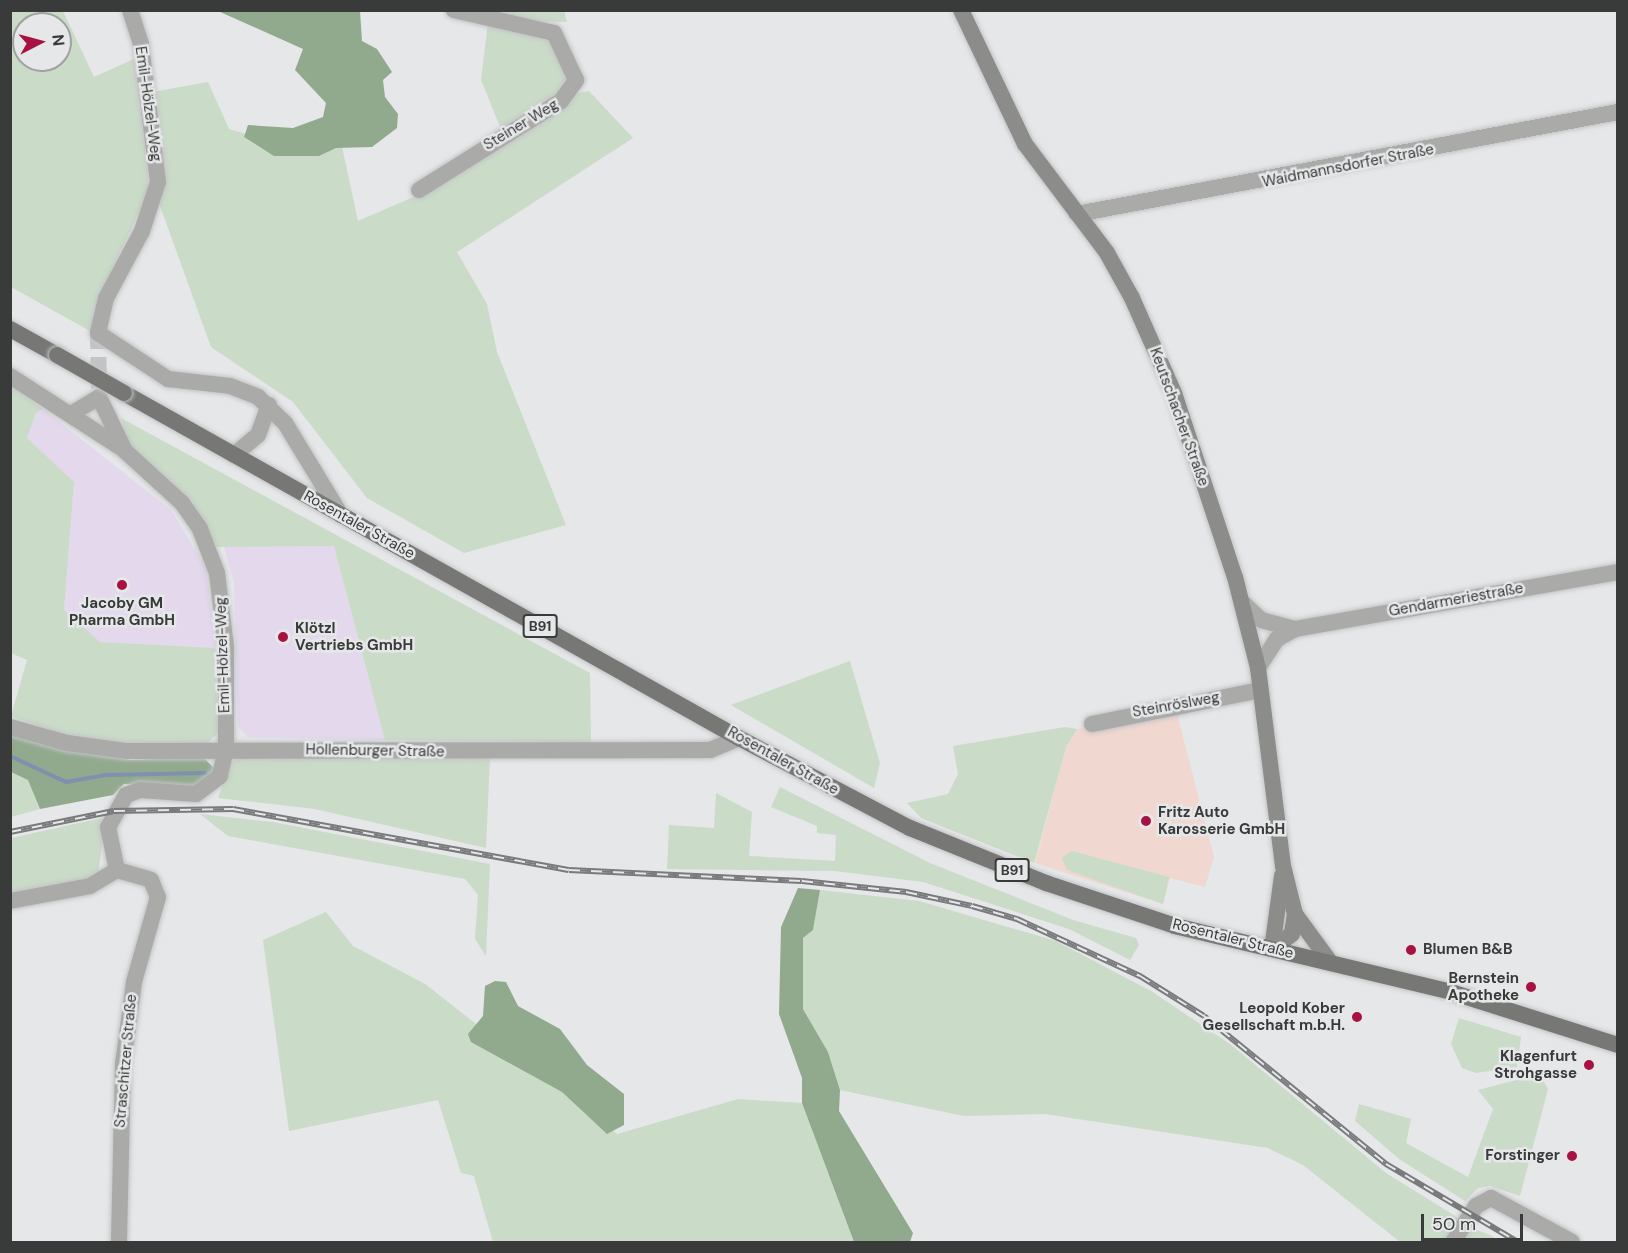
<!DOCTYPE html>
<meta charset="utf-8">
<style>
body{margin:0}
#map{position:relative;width:1628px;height:1253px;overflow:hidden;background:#e5e7e8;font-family:"DM Sans",sans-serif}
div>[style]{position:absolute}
.commercial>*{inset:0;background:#e3d8ec}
.industrial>*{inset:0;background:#f0d7cf}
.green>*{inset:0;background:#cadbc8}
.forest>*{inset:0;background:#91aa8e}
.stream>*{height:4px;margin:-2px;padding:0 2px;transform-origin:2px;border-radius:2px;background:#7f91ae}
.minor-tunnel>*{height:16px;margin-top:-8px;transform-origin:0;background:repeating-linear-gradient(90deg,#c3c4c5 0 16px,transparent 0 24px)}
.roads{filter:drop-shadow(0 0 2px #c3c4c5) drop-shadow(0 0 2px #c3c4c5)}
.minor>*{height:16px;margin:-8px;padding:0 8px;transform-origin:8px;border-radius:8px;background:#aaaaa9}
.tertiary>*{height:16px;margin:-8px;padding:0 8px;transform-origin:8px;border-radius:8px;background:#aaaaa9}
.secondary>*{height:16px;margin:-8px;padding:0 8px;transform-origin:8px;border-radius:8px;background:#8c8d8b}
.primary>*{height:16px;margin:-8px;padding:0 8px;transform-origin:8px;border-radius:8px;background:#777876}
.rail>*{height:6px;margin-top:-3px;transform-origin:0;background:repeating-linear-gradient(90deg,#e5e7e8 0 11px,#797a7b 0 22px);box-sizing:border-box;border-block:2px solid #797a7b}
.bridges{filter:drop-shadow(0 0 2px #c3c4c5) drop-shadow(0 0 2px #c3c4c5)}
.primary-bridge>*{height:16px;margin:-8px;padding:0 8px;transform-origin:8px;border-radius:8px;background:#777876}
.dots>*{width:16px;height:16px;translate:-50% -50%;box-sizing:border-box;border:3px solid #e5e7e8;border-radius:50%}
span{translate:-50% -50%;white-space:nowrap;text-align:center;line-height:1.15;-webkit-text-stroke:5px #e5e7e8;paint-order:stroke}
.shield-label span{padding:2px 4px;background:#e5e7e8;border:2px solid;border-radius:4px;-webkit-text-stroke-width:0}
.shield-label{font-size:14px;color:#393a3a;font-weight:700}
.street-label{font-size:15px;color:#393a3a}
.poi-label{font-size:15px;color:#393a3a;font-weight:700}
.left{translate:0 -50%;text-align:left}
.right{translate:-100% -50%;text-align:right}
.frame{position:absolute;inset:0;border:12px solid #393a3a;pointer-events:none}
.north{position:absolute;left:12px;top:12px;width:60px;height:60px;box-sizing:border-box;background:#e5e7e8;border:2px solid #a0a2a2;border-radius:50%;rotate:84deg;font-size:16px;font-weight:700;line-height:24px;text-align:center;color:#393a3a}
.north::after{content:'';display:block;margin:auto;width:21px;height:27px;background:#a81242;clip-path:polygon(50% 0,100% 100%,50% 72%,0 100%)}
.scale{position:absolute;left:1421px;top:1214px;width:102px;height:27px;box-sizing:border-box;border:3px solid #393a3a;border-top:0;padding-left:8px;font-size:18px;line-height:21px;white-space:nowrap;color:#393a3a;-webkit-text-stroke:4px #e5e7e8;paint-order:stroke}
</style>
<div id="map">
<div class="commercial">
<div style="clip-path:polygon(43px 409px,171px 510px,206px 568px,215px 648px,99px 642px,64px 610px,74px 482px,27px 438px,36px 413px)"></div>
<div style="clip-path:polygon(334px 546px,385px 740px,247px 737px,238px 726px,234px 583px,224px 547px)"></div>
</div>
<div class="industrial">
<div style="clip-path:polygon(1176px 710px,1214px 857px,1205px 887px,1170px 878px,1163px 904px,1035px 863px,1066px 747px,1077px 729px)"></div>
</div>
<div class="green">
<div style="clip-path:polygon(evenodd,11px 11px,63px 11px,94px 77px,134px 59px,147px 133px,148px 193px,98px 299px,90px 331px,11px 287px,11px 11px,24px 24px,60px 24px,60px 60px,24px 60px,24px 24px)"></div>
<div style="clip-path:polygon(487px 11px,564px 11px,567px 22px,527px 21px)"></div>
<div style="clip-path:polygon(488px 22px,552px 42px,570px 84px,559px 97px,501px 129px,481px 80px)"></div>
<div style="clip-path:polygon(208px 82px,229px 129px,285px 145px,341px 142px,358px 221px,418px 195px,579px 93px,589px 91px,633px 138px,457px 252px,487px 304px,497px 352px,566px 525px,464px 553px,367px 498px,293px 402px,211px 347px,159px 203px,153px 92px)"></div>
<div style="clip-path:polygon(10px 385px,43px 409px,36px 413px,27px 438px,74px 482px,64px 610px,100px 642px,215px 648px,218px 733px,206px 744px,128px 746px,69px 737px,11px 716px,27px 660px,11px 653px)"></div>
<div style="clip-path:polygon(121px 418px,590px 673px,591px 742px,385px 740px,334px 546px,217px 547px,196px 510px,129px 443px)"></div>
<div style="clip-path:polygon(850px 661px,880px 763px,874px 788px,731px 705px)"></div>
<div style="clip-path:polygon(1065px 727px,1077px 729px,1066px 747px,1034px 863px,921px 818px,907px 803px,948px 794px,958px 774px,953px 746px)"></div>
<div style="clip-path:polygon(240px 757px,490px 757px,486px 848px,315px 809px,218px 798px,231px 763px)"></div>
<div style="clip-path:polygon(11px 772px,28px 779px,40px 809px,11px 817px)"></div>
<div style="clip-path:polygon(780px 787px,930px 863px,1073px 920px,1136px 938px,1139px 945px,1130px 960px,1069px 929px,923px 882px,835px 871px,667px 869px,669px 825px,714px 828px,716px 793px,752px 812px,749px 856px,835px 861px,836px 835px,817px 833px,817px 826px,771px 807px)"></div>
<div style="clip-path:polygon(200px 814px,273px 822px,490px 864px,486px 956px,475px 939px,478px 895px,465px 879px,228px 836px)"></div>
<div style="clip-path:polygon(106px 817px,98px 874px,83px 882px,11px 896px,11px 838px)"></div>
<div style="clip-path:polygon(1072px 851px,1169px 877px,1163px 904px,1067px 870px,1062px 858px)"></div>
<div style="clip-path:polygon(820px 890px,919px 901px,1056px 941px,1151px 991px,1230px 1044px,1386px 1173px,1460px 1219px,1446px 1242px,1400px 1242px,1303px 1165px,1268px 1148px,1045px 1114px,964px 1116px,840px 1090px,828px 1052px,803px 1009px,803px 938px,813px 930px)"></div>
<div style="clip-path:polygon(326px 912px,353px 946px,425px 984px,617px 1134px,738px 1099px,802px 1103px,854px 1242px,493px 1242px,474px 1176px,461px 1173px,438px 1100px,289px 1131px,263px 940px)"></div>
<div style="clip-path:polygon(1459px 1018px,1521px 1037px,1517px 1067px,1476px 1073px,1462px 1068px,1451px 1044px)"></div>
<div style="clip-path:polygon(1539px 1074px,1548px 1089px,1520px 1196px,1490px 1186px,1478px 1188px,1465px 1201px,1399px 1159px,1355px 1121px,1359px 1104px,1411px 1119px,1406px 1143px,1468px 1177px,1493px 1109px,1478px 1090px)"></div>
<div style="clip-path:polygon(1469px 1227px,1490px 1235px,1501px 1242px,1460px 1242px)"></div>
</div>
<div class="forest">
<div style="clip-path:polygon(218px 11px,360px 11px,362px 41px,377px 49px,392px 72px,383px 80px,385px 97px,398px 114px,397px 128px,372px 147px,336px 148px,319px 156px,274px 156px,244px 137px,248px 125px,293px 128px,323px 117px,326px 103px,295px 70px,303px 49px)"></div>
<div style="clip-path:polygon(10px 732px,61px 748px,131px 760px,203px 757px,215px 769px,201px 788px,124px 784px,113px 795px,40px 809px,28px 780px,11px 772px)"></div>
<div style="clip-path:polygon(798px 888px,820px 890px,813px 930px,803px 938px,803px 1009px,828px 1052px,840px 1090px,839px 1111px,913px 1233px,910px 1242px,854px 1242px,802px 1103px,802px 1078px,779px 1014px,781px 927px)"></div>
<div style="clip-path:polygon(495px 981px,506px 982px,518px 1006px,560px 1029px,587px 1065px,624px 1094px,624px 1125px,607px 1134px,562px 1092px,471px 1042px,468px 1034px,483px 1016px,485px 986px)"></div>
</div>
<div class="stream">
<div style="left:10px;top:756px;width:62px;rotate:24.9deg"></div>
<div style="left:66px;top:782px;width:39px;rotate:-10deg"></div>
<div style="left:104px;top:775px;width:101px;rotate:-1.1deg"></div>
</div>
<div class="minor-tunnel">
<div style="left:98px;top:333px;width:55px;rotate:89deg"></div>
</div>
<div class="roads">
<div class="minor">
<div style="left:130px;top:10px;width:36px;rotate:72deg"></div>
<div style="left:141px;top:44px;width:139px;rotate:83deg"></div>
<div style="left:158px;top:182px;width:52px;rotate:108.1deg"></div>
<div style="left:142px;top:231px;width:76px;rotate:118.2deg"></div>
<div style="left:106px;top:298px;width:36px;rotate:103deg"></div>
<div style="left:98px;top:333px;width:84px;rotate:33.3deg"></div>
<div style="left:168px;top:379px;width:62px;rotate:6.4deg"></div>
<div style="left:230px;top:386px;width:30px;rotate:21deg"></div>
<div style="left:258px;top:397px;width:37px;rotate:44deg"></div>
<div style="left:285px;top:423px;width:108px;rotate:58.7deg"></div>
<div style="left:419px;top:190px;width:168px;rotate:-32.1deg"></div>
<div style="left:561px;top:101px;width:26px;rotate:-54deg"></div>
<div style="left:576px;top:80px;width:52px;rotate:-115.1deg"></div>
<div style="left:554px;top:33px;width:103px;rotate:-167deg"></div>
<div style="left:10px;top:376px;width:135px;rotate:32.9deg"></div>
<div style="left:71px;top:414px;width:33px;rotate:-31deg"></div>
<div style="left:99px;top:397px;width:60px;rotate:64.3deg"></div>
<div style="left:125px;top:451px;width:77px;rotate:42.4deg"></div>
<div style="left:182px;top:503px;width:32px;rotate:55deg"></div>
<div style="left:200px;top:529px;width:47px;rotate:68.9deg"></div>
<div style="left:217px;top:573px;width:75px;rotate:83.1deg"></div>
<div style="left:226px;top:647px;width:102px;rotate:90deg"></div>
<div style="left:226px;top:749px;width:28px;rotate:103deg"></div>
<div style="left:220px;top:776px;width:30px;rotate:143deg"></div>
<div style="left:196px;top:794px;width:56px;rotate:-175.9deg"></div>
<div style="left:140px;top:790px;width:15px;rotate:160deg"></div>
<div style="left:126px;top:795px;width:37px;rotate:119deg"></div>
<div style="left:108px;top:827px;width:44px;rotate:78.2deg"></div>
<div style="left:117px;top:870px;width:35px;rotate:16deg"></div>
<div style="left:151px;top:880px;width:18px;rotate:68deg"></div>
<div style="left:158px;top:897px;width:88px;rotate:105.8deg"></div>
<div style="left:134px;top:982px;width:83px;rotate:97.6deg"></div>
<div style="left:123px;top:1064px;width:178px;rotate:91.3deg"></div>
<div style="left:234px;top:455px;width:31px;rotate:-40deg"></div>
<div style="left:258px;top:435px;width:32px;rotate:-70deg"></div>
<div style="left:1242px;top:602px;width:26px;rotate:43deg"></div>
<div style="left:1261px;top:620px;width:35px;rotate:15deg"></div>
<div style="left:1258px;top:668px;width:35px;rotate:-57deg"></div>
<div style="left:1277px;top:639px;width:21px;rotate:-29deg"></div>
<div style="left:1295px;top:629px;width:328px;rotate:-10deg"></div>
<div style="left:1092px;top:724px;width:172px;rotate:-11.4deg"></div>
<div style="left:10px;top:727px;width:59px;rotate:15.7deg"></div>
<div style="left:67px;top:743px;width:61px;rotate:7.6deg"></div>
<div style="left:127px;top:751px;width:583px;rotate:-0.1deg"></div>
<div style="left:710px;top:750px;width:31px;rotate:-22deg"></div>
<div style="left:10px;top:901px;width:81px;rotate:-10.6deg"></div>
<div style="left:90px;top:886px;width:31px;rotate:-31deg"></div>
<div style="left:1453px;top:1242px;width:43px;rotate:-57.4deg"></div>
<div style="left:1476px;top:1206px;width:17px;rotate:-28deg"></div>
<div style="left:1491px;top:1198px;width:92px;rotate:28.5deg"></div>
</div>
<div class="tertiary">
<div style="left:1077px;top:214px;width:551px;rotate:-10.68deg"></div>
</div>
<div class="secondary">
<div style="left:961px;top:10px;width:148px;rotate:64.5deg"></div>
<div style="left:1025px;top:144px;width:136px;rotate:53deg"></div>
<div style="left:1107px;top:253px;width:51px;rotate:60.9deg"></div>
<div style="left:1132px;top:298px;width:104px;rotate:66.1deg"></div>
<div style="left:1174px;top:393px;width:194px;rotate:71.7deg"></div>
<div style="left:1235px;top:577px;width:94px;rotate:75.8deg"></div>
<div style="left:1258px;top:668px;width:200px;rotate:82.8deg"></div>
<div style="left:1283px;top:866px;width:49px;rotate:76deg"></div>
<div style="left:1295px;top:914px;width:20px;rotate:99deg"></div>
<div style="left:1292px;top:934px;width:25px;rotate:143deg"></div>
<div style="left:1295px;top:914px;width:61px;rotate:53.7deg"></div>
<div style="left:1272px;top:949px;width:74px;rotate:-82.2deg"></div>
</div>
<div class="primary">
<div style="left:10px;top:329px;width:54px;rotate:29deg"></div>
<div style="left:124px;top:393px;width:705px;rotate:29.29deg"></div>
<div style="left:739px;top:738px;width:193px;rotate:27.8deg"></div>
<div style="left:910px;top:828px;width:147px;rotate:22deg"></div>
<div style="left:1046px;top:883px;width:136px;rotate:18.4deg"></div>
<div style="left:1175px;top:926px;width:284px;rotate:13.4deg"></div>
<div style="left:1451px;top:992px;width:175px;rotate:17.6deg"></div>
</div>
</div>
<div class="rail">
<div style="left:10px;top:832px;width:106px;rotate:-11.4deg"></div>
<div style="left:114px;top:811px;width:119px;rotate:-1deg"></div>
<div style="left:233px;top:809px;width:341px;rotate:10.3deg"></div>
<div style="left:569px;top:870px;width:233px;rotate:2.7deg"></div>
<div style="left:802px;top:881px;width:105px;rotate:6deg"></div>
<div style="left:906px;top:892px;width:67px;rotate:12deg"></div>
<div style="left:972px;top:906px;width:47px;rotate:16.1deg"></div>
<div style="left:1017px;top:919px;width:136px;rotate:24.9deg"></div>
<div style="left:1140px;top:976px;width:75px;rotate:32deg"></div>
<div style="left:1204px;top:1016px;width:235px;rotate:39.1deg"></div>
<div style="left:1386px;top:1164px;width:153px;rotate:30.6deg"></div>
</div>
<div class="bridges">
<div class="primary-bridge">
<div style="left:57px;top:355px;width:77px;rotate:29.6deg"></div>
</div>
</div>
<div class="dots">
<div style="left:122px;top:585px;background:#a81242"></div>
<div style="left:283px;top:637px;background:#a81242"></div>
<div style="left:1146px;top:821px;background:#a81242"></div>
<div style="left:1411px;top:950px;background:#a81242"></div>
<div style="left:1531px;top:987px;background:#a81242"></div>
<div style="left:1357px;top:1017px;background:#a81242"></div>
<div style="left:1589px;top:1065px;background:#a81242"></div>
<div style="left:1572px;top:1156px;background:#a81242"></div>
</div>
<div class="shield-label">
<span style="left:540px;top:626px">B91</span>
<span style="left:1012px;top:870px">B91</span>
</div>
<div class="street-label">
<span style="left:148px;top:104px;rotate:82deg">Emil-Hölzel-Weg</span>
<span style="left:521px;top:125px;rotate:-31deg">Steiner Weg</span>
<span style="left:1348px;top:166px;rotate:-11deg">Waidmannsdorfer Straße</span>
<span style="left:1179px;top:417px;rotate:70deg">Keutschacher Straße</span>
<span style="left:359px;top:525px;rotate:29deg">Rosentaler Straße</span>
<span style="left:1456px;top:600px;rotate:-10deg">Gendarmeriestraße</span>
<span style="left:223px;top:655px;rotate:-92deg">Emil-Hölzel-Weg</span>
<span style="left:1176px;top:705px;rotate:-10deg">Steinröslweg</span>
<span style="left:375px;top:751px;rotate:1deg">Hollenburger Straße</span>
<span style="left:783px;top:761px;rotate:29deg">Rosentaler Straße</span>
<span style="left:1233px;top:939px;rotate:14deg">Rosentaler Straße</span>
<span style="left:126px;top:1061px;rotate:-85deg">Straschitzer Straße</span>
</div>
<div class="poi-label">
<span style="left:122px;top:612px">Jacoby GM<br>Pharma GmbH</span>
<span class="left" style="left:295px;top:637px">Klötzl<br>Vertriebs GmbH</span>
<span class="left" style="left:1158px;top:821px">Fritz Auto<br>Karosserie GmbH</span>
<span class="left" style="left:1423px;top:950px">Blumen B&amp;B</span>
<span class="right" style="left:1519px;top:987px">Bernstein<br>Apotheke</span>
<span class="right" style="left:1345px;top:1017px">Leopold Kober<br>Gesellschaft m.b.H.</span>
<span class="right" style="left:1577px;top:1065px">Klagenfurt<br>Strohgasse</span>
<span class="right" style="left:1560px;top:1156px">Forstinger</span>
</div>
<div class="frame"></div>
<div class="north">N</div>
<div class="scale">50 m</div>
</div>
